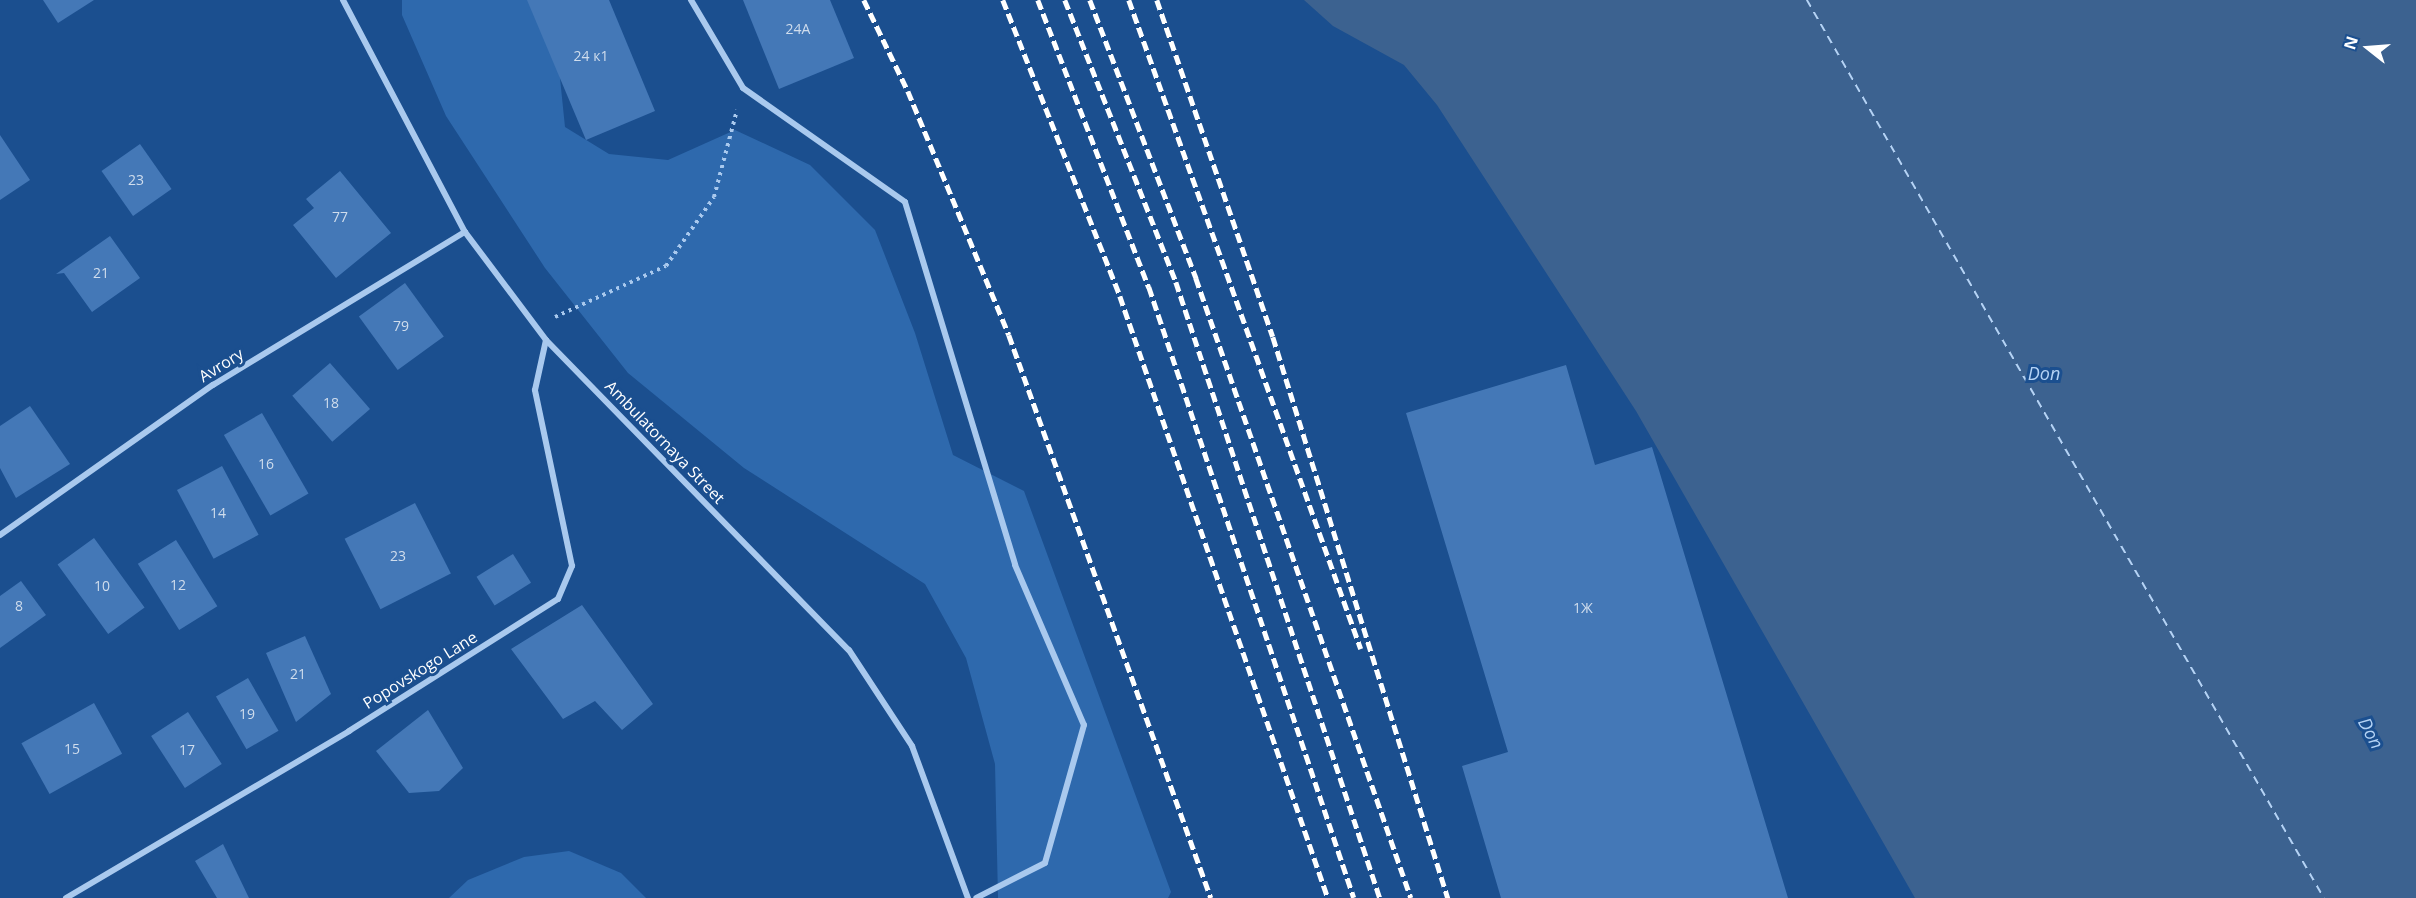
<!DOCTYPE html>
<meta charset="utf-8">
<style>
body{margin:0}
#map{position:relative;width:2416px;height:898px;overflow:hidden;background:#1b4f8f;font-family:"Open Sans",sans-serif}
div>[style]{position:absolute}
.green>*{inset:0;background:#2e69ad}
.water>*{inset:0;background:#3c6290}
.ferry>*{height:1.5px;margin-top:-0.75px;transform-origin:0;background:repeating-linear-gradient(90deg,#b5d3f5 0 8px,transparent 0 14px)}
.building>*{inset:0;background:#4478b7;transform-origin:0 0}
.path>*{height:4px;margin-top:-2px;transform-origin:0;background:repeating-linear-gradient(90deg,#a9c9ee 0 3px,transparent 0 7.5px)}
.minor>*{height:6px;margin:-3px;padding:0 3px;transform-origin:3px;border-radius:3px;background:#a9c9ee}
.rail>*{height:4.5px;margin-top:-2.25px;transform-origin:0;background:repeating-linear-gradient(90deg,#fff 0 10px,transparent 0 14.5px)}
span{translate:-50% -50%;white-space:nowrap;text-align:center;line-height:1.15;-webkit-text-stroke:6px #1b4f8f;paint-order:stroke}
.number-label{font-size:14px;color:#d0dded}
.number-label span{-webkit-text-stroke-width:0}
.street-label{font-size:16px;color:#fff}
.water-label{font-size:18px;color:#b5d3f5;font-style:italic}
.north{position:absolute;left:2338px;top:18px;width:60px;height:60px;-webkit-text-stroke:4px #1b4f8f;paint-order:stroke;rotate:287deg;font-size:16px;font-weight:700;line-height:24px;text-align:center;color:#fff}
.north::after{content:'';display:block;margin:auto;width:21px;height:27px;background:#fff;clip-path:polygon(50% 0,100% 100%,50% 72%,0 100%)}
</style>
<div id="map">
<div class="green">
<div style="clip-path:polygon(402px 0,552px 0,565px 127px,609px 154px,668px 160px,735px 130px,810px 165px,875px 230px,915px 333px,953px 455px,1024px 491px,1171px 892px,1168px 898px,998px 898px,995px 764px,966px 658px,925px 584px,744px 468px,628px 373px,545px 268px,446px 116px,402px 15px)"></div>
<div style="clip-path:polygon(569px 851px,621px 873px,646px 898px,449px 898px,468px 880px,524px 857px)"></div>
</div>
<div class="water">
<div style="clip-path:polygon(1304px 0,2416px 0,2416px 898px,1915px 898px,1636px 411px,1437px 105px,1404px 65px,1333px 26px)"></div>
</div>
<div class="ferry">
<div style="left:1807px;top:0;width:1036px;rotate:60.07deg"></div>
</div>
<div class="building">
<div style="clip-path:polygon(43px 0,94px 0,58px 23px)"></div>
<div style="clip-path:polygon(527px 0,609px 0,655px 111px,586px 140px)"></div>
<div style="clip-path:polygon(743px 0,830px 0,854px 58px,779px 89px)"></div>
<div style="clip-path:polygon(0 135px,30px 180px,0 200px)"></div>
<div style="left:140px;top:144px;width:55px;height:47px;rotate:55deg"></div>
<div style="clip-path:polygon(340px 171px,391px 233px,336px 278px,293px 225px,314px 208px,306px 199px)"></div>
<div style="clip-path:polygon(110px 236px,140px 278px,92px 312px,64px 273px,56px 274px)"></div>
<div style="left:405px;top:283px;width:66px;height:57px;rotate:54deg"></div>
<div style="left:330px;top:363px;width:61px;height:50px;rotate:49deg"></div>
<div style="clip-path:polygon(1566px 365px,1595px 465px,1652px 447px,1788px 898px,1501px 898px,1462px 766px,1508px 752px,1406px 413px)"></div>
<div style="clip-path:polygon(30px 406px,70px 464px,16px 498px,0 468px,0 426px)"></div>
<div style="left:262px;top:413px;width:93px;height:44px;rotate:60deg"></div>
<div style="left:222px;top:466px;width:78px;height:51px;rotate:62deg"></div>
<div style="left:415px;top:503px;width:79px;height:79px;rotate:63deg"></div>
<div style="left:94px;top:538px;width:86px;height:45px;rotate:54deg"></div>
<div style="left:176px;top:540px;width:78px;height:45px;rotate:58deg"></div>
<div style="left:513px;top:554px;width:34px;height:43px;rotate:58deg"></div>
<div style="clip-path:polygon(21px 581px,46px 615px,0 648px,0 596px)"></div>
<div style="clip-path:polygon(582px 605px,653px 704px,622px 730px,595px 701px,563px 719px,511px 649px)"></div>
<div style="clip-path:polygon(305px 636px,331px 694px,296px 722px,266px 653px)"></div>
<div style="left:248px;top:678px;width:61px;height:37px;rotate:60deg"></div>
<div style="left:94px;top:703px;width:58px;height:83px;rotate:61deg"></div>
<div style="clip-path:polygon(428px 710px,463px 768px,439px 791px,409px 793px,376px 751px)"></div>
<div style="left:188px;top:712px;width:62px;height:44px;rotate:57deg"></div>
<div style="clip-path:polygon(223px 844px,249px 898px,217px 898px,195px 861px)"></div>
</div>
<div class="path">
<div style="left:555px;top:317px;width:122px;rotate:-24.7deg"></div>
<div style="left:666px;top:266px;width:84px;rotate:-55.2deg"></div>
<div style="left:714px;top:197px;width:90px;rotate:-75.2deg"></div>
</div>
<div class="minor">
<div style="left:343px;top:0;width:262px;rotate:62.3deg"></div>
<div style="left:465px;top:232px;width:135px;rotate:53.1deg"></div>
<div style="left:546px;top:340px;width:433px;rotate:45.7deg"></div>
<div style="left:849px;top:650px;width:115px;rotate:56.7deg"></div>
<div style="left:912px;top:746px;width:162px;rotate:69.8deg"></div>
<div style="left:691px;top:0;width:102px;rotate:59.4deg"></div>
<div style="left:743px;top:88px;width:198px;rotate:35.1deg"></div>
<div style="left:905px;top:202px;width:379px;rotate:73.1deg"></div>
<div style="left:1015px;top:565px;width:174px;rotate:66.7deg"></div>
<div style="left:1084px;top:725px;width:143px;rotate:105.8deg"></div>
<div style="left:1045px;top:863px;width:77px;rotate:153.1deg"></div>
<div style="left:0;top:535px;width:261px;rotate:-35.2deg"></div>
<div style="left:213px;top:385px;width:295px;rotate:-31.3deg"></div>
<div style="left:66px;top:898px;width:329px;rotate:-30.5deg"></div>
<div style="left:349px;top:731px;width:247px;rotate:-32.3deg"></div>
<div style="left:558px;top:599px;width:36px;rotate:-67deg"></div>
<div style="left:572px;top:566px;width:180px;rotate:-101.9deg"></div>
<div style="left:535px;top:390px;width:51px;rotate:-77.6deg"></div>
</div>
<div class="rail">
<div style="left:864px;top:0;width:101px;rotate:64.2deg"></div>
<div style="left:908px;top:91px;width:264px;rotate:67.5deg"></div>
<div style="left:1009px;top:335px;width:598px;rotate:70.26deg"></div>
<div style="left:1003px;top:0;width:318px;rotate:68.4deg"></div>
<div style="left:1120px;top:296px;width:637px;rotate:70.94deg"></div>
<div style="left:1038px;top:0;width:308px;rotate:68.9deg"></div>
<div style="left:1149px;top:287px;width:644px;rotate:71.45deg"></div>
<div style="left:1065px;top:0;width:303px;rotate:68.5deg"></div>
<div style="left:1176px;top:282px;width:649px;rotate:71.68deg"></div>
<div style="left:1090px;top:0;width:298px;rotate:69.1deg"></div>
<div style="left:1196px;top:278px;width:656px;rotate:70.87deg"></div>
<div style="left:1129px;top:0;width:689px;rotate:70.33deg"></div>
<div style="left:1157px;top:0;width:356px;rotate:71deg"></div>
<div style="left:1273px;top:337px;width:588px;rotate:72.68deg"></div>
</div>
<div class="number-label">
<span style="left:798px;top:29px">24А</span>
<span style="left:591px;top:56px">24 к1</span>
<span style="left:136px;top:180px">23</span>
<span style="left:340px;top:217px">77</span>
<span style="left:101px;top:273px">21</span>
<span style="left:401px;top:326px">79</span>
<span style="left:331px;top:403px">18</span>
<span style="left:266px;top:464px">16</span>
<span style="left:218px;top:513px">14</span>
<span style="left:398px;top:556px">23</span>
<span style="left:178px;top:585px">12</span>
<span style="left:102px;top:586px">10</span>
<span style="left:19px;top:606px">8</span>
<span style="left:1583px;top:608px">1Ж</span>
<span style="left:298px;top:674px">21</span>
<span style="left:247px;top:714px">19</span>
<span style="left:72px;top:749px">15</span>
<span style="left:187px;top:750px">17</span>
</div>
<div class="street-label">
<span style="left:221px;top:365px;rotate:-32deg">Avrory</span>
<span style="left:665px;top:442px;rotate:46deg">Ambulatornaya Street</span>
<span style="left:420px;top:670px;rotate:-32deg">Popovskogo Lane</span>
</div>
<div class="water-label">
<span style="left:2044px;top:373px">Don</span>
<span style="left:2371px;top:733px;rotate:62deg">Don</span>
</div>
<div class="north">N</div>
</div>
